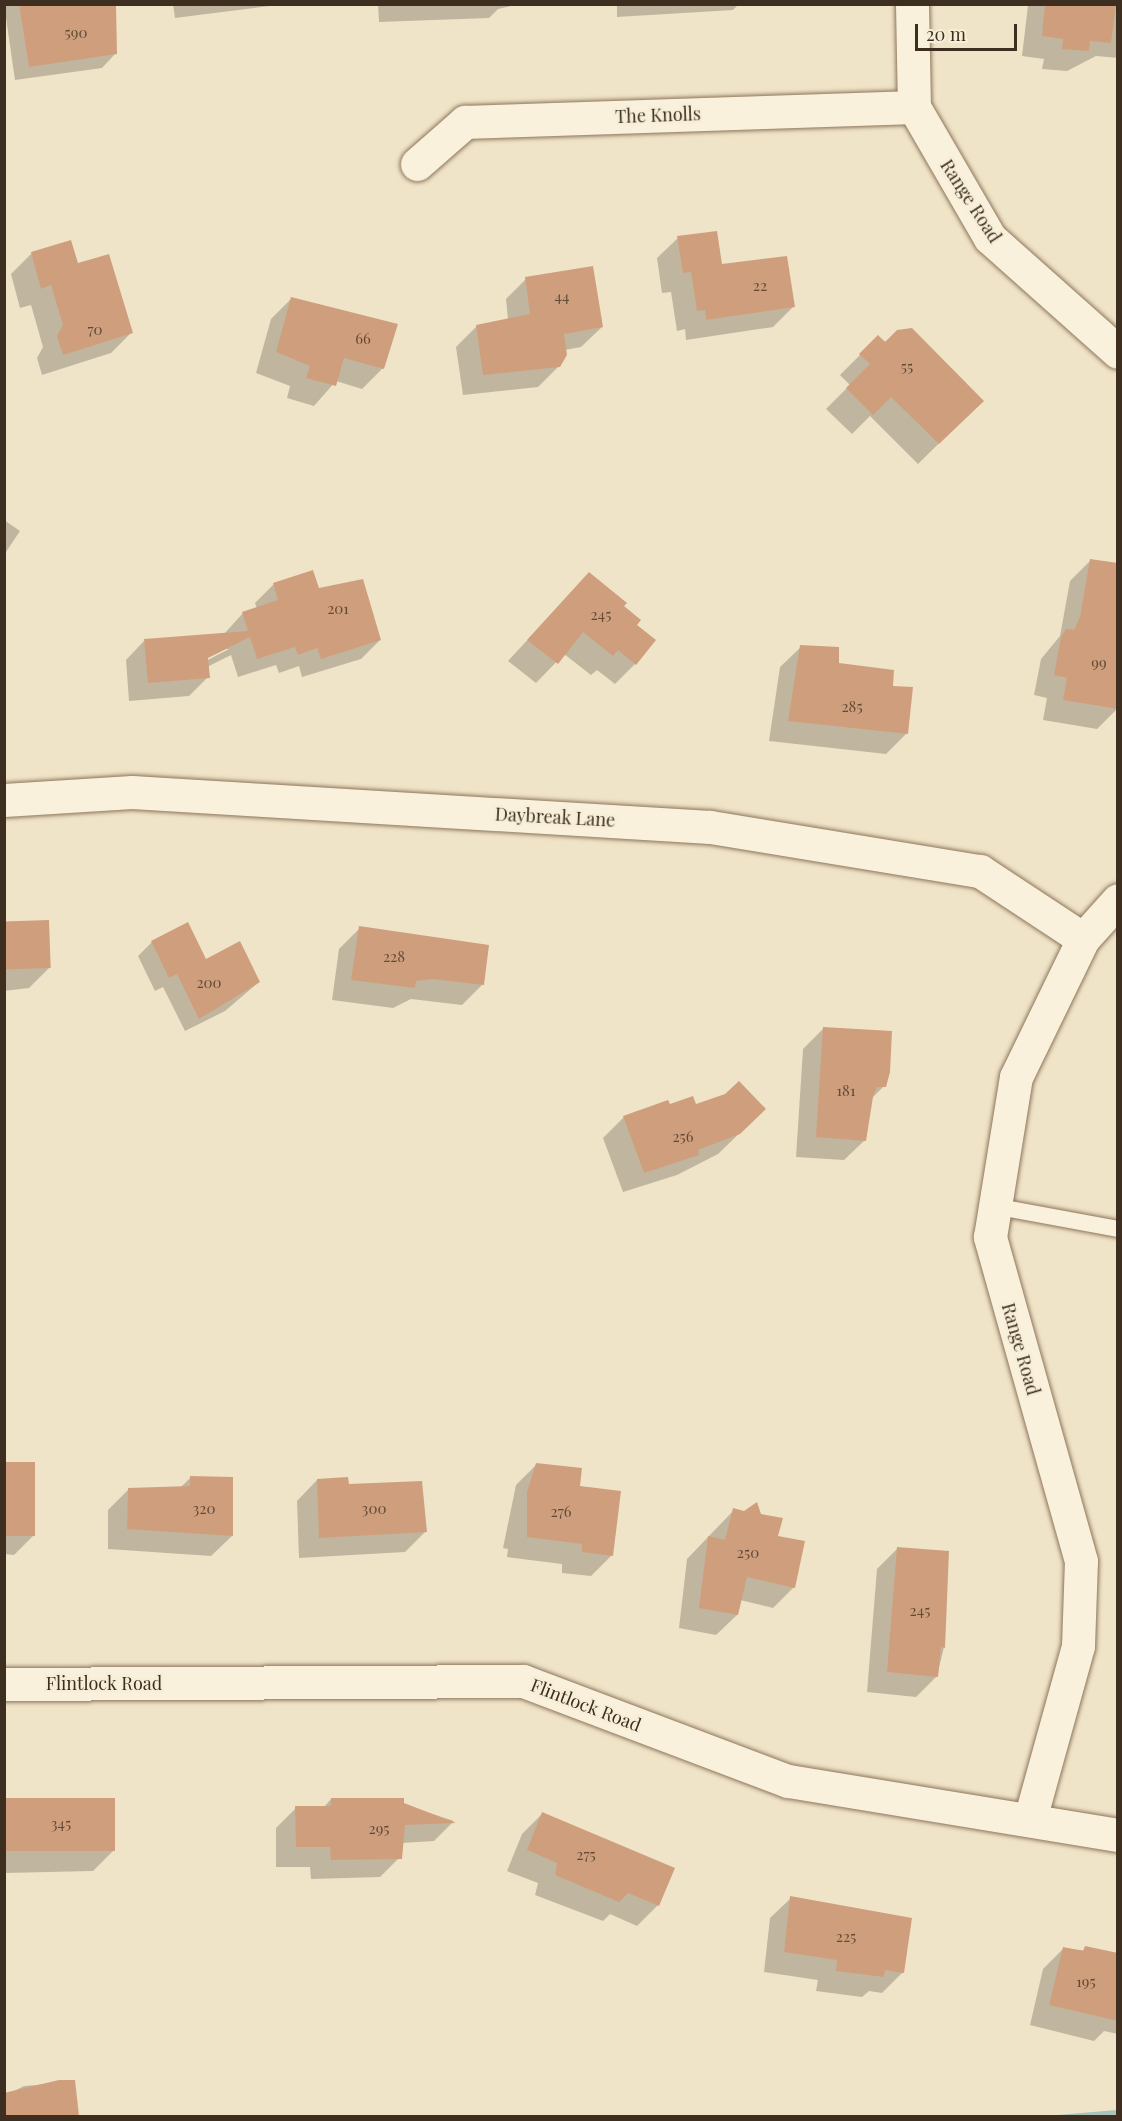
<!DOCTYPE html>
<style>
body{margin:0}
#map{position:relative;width:1122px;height:2121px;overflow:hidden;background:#f0e4c8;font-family:"Playfair Display",serif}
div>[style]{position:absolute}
.water>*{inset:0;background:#a9c4bc}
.shadow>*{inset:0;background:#0003}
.building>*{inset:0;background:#cf9f7d;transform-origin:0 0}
.roads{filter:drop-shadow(0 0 2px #8d765c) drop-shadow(0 0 2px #8d765c)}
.service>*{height:16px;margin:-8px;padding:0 8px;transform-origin:8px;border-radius:8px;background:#faf1dc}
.minor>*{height:33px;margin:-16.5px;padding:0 16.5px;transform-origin:16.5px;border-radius:16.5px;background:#faf1dc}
span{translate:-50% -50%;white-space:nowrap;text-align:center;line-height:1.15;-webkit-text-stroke:5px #f7eed8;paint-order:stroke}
.number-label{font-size:15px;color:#624a37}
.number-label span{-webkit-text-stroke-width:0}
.street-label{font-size:18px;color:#3d2e20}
.frame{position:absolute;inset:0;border:6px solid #3d2e20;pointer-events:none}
.scale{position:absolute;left:915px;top:24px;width:102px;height:27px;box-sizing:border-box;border:3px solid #3d2e20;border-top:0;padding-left:8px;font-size:18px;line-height:21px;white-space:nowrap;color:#3d2e20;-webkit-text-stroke:4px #f7eed8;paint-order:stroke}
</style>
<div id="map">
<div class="water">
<div style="clip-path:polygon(1117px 2110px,1117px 2116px,1045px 2116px)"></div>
</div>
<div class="shadow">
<div style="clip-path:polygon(4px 4px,49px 4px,115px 54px,102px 68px,15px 80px)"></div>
<div style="clip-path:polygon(173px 4px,285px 4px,175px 18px)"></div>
<div style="clip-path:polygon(378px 4px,520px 4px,498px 9px,489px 18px,379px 22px)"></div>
<div style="clip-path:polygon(617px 4px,739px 4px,733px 10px,617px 17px)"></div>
<div style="clip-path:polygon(1118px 4px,1118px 58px,1096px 56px,1067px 71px,1042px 69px,1044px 59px,1022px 56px,1028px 5px)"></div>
<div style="clip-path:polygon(678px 238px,721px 266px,793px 307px,773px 327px,686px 340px,685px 329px,677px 331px,671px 292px,662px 293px,657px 258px)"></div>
<div style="clip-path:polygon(32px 253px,77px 265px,131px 333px,111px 353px,42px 375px,37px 358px,43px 347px,31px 305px,20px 308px,11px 274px)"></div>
<div style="clip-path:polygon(526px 279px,602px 327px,581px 347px,565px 350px,559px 366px,538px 387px,463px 395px,456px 347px,477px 326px,508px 320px,506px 299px)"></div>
<div style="clip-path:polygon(291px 299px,383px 368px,362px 389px,336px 381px,314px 406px,287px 398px,290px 386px,256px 373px,271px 319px)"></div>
<div style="clip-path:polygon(878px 337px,982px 401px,918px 464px,870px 416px,852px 434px,826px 409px,850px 385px,840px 375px)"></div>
<div style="clip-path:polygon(4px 520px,20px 531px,4px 555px)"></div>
<div style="clip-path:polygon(1091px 560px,1118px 565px,1117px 709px,1097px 729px,1043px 720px,1047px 698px,1034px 695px,1041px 659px,1060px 636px,1070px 581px)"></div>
<div style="clip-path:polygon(evenodd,274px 584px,318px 590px,380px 640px,361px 659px,302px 677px,299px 666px,279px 673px,276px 665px,238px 677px,231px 655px,207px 667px,208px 677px,189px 696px,129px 701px,126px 660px,144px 641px,224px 634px,243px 613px,257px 609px,255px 603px,274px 584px,222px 649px,229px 649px,202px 663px,201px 660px,222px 649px)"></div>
<div style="clip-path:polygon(569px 595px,622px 607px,635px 625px,635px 664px,615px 684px,597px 670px,591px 675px,564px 654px,536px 683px,508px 661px)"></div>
<div style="clip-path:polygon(801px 647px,892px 688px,907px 733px,886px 754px,769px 741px,780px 667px)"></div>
<div style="clip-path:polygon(4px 924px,49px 968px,29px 988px,4px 991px)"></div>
<div style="clip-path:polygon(360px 928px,483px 984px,462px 1005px,411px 999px,393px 1008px,332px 1000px,339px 949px)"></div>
<div style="clip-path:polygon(152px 942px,206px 961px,259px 982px,225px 1011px,185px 1031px,163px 987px,155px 991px,138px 956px)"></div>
<div style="clip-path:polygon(824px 1028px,884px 1086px,871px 1099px,865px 1140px,844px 1160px,796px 1157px,803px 1049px)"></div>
<div style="clip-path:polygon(669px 1106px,695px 1106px,744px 1129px,718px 1154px,677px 1175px,623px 1192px,603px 1138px,624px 1117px)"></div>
<div style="clip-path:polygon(537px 1464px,579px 1487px,612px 1555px,591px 1576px,562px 1573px,562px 1564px,507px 1557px,508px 1549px,503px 1548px,516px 1485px)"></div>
<div style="clip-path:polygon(4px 1465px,34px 1535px,14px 1555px,4px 1554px)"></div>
<div style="clip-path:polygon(191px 1477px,232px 1536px,211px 1556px,108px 1549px,108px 1510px,129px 1489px,180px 1488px)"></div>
<div style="clip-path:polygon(317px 1480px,425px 1532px,405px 1552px,299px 1558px,297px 1501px)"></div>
<div style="clip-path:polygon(734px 1510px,759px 1516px,794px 1587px,773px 1608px,740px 1600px,737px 1615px,716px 1635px,679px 1628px,687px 1559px)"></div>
<div style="clip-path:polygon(898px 1548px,944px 1647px,937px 1676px,916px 1697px,867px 1692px,877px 1569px)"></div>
<div style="clip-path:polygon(331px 1799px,402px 1804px,454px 1821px,434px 1841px,402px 1843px,400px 1857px,380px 1877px,311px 1879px,310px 1867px,276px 1867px,276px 1828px,296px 1808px,323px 1808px)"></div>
<div style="clip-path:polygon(4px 1802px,114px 1850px,93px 1871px,4px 1873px)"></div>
<div style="clip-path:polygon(542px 1814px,658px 1905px,637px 1926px,610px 1914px,603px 1921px,535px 1895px,538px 1883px,507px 1871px,522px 1834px)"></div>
<div style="clip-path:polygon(791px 1898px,903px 1972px,882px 1993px,869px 1991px,862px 1997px,816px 1991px,818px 1980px,764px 1972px,770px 1918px)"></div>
<div style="clip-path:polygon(1064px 1948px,1113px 1954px,1118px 1959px,1118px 2034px,1104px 2031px,1094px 2041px,1030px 2025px,1043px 1969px)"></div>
<div style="clip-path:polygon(73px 2082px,78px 2116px,4px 2116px,4px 2096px,24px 2086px)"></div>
</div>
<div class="building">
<div style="clip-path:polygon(19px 4px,116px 4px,117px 54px,29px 67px)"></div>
<div style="clip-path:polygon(1045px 4px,1116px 4px,1111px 43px,1090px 41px,1089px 51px,1062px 49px,1063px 39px,1042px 36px)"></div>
<div style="clip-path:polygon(717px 231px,722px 264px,787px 256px,795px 307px,706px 320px,705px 310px,697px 311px,691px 272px,683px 273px,677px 236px)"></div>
<div style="clip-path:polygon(71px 240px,78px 263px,109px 254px,133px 333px,63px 355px,57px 336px,63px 325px,51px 285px,41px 289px,31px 252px)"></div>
<div style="clip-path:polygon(593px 266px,603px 327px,564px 334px,567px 355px,560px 367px,483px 375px,476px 325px,530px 314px,525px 277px)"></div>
<div style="clip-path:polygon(291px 297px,398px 324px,384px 369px,344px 358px,336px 386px,306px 378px,310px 366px,276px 352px)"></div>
<div style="clip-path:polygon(912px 328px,984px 401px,939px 444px,891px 397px,873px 415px,846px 388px,870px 364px,859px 354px,878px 335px,885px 342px,897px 330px)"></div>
<div style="clip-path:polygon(1090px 559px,1118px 563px,1118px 709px,1063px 700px,1067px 678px,1054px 675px,1061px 637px,1066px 629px,1074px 630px,1080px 617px)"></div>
<div style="clip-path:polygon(313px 570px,319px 588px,363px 579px,381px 640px,321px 659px,317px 648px,298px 655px,295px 647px,257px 659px,250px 637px,208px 658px,210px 678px,148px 683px,144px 639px,248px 631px,242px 612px,278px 600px,273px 583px)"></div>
<div style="clip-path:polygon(589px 572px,627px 603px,624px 606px,641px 620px,637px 625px,656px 640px,636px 665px,618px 650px,613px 656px,583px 632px,558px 664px,527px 640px)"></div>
<div style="clip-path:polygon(800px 645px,839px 647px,839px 663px,894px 670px,893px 686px,913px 687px,908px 734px,788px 721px)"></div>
<div style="left:49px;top:920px;width:48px;height:45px;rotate:88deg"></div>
<div style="clip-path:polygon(188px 922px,206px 959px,240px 941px,260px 982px,199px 1019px,177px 974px,169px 978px,151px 941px)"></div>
<div style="clip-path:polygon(359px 926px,489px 945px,484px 985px,432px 979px,416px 981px,415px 988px,351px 980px)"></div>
<div style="clip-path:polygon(823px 1027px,892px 1031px,890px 1072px,886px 1087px,877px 1087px,873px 1097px,866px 1141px,816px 1137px)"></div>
<div style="clip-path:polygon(739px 1081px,766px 1109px,740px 1134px,698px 1150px,699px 1155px,644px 1173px,623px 1116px,668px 1100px,670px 1104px,693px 1096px,696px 1104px,725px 1094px)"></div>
<div style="left:4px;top:1462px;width:31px;height:74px"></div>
<div style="clip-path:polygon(536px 1463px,582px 1468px,580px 1486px,621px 1491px,613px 1556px,582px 1552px,582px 1544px,527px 1537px,527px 1492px)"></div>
<div style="clip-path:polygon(190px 1476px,233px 1477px,233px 1536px,127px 1529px,128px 1488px,190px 1486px)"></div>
<div style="clip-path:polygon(348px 1477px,349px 1484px,422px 1481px,427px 1532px,319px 1538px,317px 1479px)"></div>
<div style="clip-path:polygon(757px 1502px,761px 1514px,783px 1518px,778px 1536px,805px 1541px,795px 1588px,747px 1577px,738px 1615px,699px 1608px,708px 1536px,725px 1540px,733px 1508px,744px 1511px)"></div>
<div style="clip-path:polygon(897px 1547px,949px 1551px,945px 1648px,941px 1647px,938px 1677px,887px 1672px)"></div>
<div style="left:115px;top:1798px;width:53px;height:111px;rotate:90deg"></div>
<div style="clip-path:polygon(331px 1798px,404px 1798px,404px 1803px,456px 1823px,405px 1825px,402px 1859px,331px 1860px,330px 1847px,296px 1847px,295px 1806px,331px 1806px)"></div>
<div style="clip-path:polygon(542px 1812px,675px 1868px,659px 1906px,628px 1893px,619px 1902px,555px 1875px,557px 1863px,527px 1850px)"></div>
<div style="clip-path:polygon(790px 1896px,912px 1918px,904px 1973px,885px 1970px,884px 1977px,836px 1971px,837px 1960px,784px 1952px)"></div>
<div style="clip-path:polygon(1085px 1946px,1118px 1953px,1118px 2021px,1049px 2005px,1063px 1947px,1083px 1951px)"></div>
<div style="clip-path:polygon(59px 2080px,75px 2080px,79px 2116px,4px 2116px,4px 2093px)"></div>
</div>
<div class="roads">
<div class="service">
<div style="left:994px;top:1206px;width:126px;rotate:10.5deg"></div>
</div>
<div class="minor">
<div style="left:912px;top:4px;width:103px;rotate:88.9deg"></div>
<div style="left:914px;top:107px;width:151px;rotate:59.9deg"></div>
<div style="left:990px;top:238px;width:171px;rotate:41.7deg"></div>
<div style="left:417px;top:164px;width:64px;rotate:-41.2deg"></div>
<div style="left:465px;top:122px;width:449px;rotate:-1.9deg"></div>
<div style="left:4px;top:800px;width:128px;rotate:-3.6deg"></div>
<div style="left:132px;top:792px;width:579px;rotate:3.47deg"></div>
<div style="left:710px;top:827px;width:274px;rotate:9.3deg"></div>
<div style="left:980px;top:871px;width:123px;rotate:33.4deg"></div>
<div style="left:4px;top:1684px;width:519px;rotate:-0.33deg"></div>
<div style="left:523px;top:1681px;width:283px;rotate:20.7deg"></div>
<div style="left:788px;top:1781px;width:334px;rotate:9.3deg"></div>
<div style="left:1030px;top:1819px;width:180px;rotate:-74.5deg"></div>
<div style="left:1078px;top:1646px;width:85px;rotate:-88deg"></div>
<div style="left:1081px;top:1561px;width:337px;rotate:-105.7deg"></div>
<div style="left:990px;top:1237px;width:162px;rotate:-80.8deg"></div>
<div style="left:1016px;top:1077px;width:153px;rotate:-64.1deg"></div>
<div style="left:1083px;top:939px;width:52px;rotate:-48.1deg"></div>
</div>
</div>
<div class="number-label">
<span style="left:76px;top:33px">590</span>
<span style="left:760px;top:286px">22</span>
<span style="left:562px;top:297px">44</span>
<span style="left:95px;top:330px">70</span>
<span style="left:363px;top:339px">66</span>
<span style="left:907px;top:367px">55</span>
<span style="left:338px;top:609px">201</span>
<span style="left:601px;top:615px">245</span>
<span style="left:1099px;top:663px">99</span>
<span style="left:852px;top:707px">285</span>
<span style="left:394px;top:957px">228</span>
<span style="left:209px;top:983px">200</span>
<span style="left:846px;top:1091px">181</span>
<span style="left:683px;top:1137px">256</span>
<span style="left:204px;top:1509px">320</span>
<span style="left:374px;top:1509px">300</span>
<span style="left:561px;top:1512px">276</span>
<span style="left:748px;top:1553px">250</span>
<span style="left:920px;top:1611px">245</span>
<span style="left:61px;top:1824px">345</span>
<span style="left:379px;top:1829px">295</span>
<span style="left:586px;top:1855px">275</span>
<span style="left:846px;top:1937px">225</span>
<span style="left:1086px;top:1982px">195</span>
</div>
<div class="street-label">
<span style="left:658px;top:115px;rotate:-2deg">The Knolls</span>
<span style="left:971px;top:201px;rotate:57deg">Range Road</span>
<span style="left:555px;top:817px;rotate:3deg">Daybreak Lane</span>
<span style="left:1021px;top:1349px;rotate:74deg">Range Road</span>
<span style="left:104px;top:1683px">Flintlock Road</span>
<span style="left:586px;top:1705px;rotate:21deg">Flintlock Road</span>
</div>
<div class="frame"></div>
<div class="scale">20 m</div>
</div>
